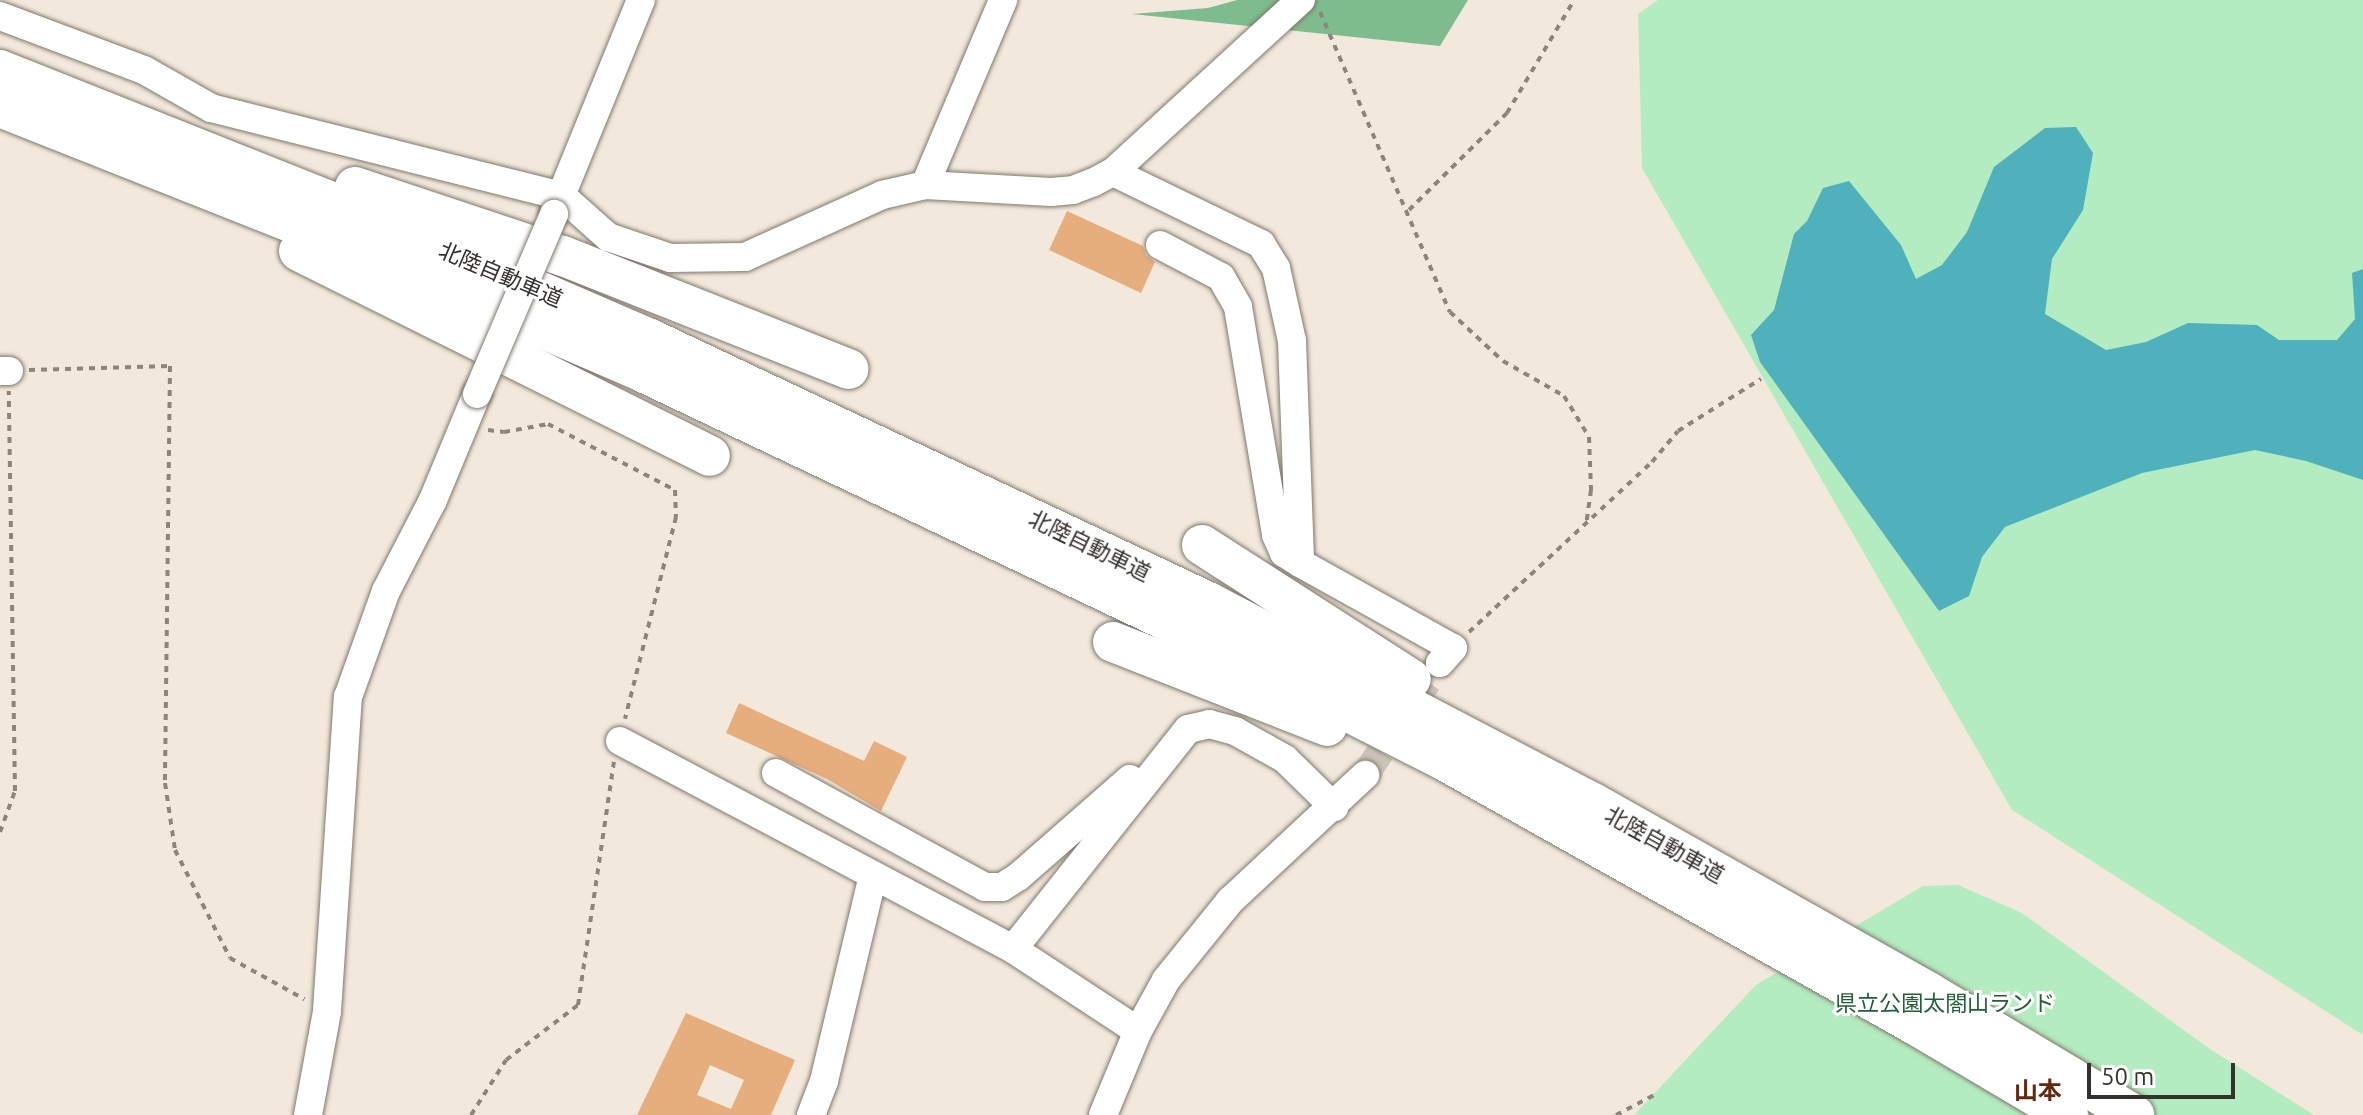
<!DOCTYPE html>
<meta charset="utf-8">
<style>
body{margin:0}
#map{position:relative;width:2363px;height:1115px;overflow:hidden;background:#f2e9dc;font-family:Ubuntu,"Noto Sans JP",sans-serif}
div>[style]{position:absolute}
.green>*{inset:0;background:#b3ecc0}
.forest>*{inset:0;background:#7ebc8e}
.water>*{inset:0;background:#4fb1bb}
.building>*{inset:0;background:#e6ad7d}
.minor-tunnel>*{height:28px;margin-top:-14px;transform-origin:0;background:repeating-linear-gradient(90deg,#ccc4b9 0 28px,transparent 0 42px)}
.path>*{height:4px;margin-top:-2px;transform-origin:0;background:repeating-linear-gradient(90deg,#8b857c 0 6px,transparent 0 12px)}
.roads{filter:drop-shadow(0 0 2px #80786c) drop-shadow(0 0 2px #80786c)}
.minor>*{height:28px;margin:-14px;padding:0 14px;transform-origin:14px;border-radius:14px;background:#fff}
.highway>*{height:40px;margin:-20px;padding:0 20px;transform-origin:20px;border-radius:20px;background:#fff}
.bridges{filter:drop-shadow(0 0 2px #80786c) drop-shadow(0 0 2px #80786c)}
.minor-bridge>*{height:28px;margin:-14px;padding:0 14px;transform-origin:14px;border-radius:14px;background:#fff}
span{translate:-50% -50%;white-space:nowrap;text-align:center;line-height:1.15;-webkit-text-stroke:6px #fff;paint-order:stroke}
.street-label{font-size:22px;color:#35312c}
.park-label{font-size:22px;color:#1e6136}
.neighbourhood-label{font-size:24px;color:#67270a;font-weight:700}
.scale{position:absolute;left:2087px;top:1063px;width:148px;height:36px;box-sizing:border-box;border:4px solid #35312c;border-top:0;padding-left:10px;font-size:24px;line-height:28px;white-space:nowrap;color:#35312c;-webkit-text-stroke:6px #fff;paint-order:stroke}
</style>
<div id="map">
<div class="green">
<div style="clip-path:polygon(1658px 0,2363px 0,2363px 1035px,2012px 810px,1642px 168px,1638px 14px)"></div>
<div style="clip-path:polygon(1958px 885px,2022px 913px,2210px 1049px,2314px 1115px,1634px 1115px,1756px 985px,1923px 886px)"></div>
</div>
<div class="forest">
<div style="clip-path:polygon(1237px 0,1468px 0,1440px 46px,1132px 14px,1208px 8px)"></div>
</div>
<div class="water">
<div style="clip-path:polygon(2076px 127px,2093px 153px,2083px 210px,2052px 259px,2045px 314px,2106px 350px,2146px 342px,2188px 323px,2257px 325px,2279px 340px,2337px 340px,2355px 319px,2352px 273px,2363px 269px,2363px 480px,2306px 461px,2255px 450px,2142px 473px,2005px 527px,1982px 557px,1969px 596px,1939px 611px,1760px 362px,1751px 335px,1774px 310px,1794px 234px,1807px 221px,1823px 188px,1849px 181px,1901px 245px,1916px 279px,1942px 265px,1967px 232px,1994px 167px,2045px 128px)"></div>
</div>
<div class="building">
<div style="clip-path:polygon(1067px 211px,1143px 246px,1146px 255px,1155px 262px,1141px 293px,1049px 250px)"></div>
<div style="clip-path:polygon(739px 703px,864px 761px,874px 741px,907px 757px,881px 811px,827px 779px,726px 733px)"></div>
<div style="clip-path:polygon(evenodd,686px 1013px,795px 1060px,771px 1115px,637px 1115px,686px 1013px,710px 1065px,744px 1080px,731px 1109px,697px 1095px,710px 1065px)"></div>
</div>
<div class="minor-tunnel">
<div style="left:1365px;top:775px;width:135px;rotate:-56.2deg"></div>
</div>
<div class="path">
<div style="left:1320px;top:12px;width:327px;rotate:66.6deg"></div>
<div style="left:1450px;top:312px;width:72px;rotate:42.8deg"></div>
<div style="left:1503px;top:361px;width:70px;rotate:29.8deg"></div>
<div style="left:1564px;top:396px;width:48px;rotate:58.6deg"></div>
<div style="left:1589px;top:437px;width:53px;rotate:87.8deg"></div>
<div style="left:1591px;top:490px;width:36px;rotate:98deg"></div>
<div style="left:1409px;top:210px;width:138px;rotate:-44.7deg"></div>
<div style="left:1507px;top:113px;width:131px;rotate:-59.3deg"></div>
<div style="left:29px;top:370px;width:141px;rotate:-1.6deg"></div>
<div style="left:170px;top:366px;width:417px;rotate:90.7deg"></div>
<div style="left:165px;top:783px;width:68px;rotate:81.5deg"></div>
<div style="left:175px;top:850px;width:121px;rotate:63deg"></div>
<div style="left:230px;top:958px;width:85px;rotate:29deg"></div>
<div style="left:488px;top:430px;width:16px;rotate:7deg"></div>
<div style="left:504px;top:432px;width:45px;rotate:-10.3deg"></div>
<div style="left:548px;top:424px;width:143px;rotate:27.5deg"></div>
<div style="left:675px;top:490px;width:27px;rotate:88deg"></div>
<div style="left:676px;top:517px;width:208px;rotate:104.2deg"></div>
<div style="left:1469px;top:632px;width:250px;rotate:-42.9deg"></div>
<div style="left:1652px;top:462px;width:40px;rotate:-50deg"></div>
<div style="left:1678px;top:431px;width:98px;rotate:-32.1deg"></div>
<div style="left:0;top:832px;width:44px;rotate:-69.9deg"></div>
<div style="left:15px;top:791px;width:400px;rotate:-90.9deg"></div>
<div style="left:471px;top:1115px;width:65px;rotate:-57.5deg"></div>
<div style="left:506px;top:1060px;width:91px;rotate:-37.4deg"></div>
<div style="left:578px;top:1005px;width:246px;rotate:-81.6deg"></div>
<div style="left:1616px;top:1115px;width:47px;rotate:-27.6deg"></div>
</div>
<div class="roads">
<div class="minor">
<div style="left:0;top:16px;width:154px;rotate:20.6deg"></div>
<div style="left:144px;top:70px;width:77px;rotate:29.6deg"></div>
<div style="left:211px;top:108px;width:362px;rotate:14.1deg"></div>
<div style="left:562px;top:196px;width:62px;rotate:41.7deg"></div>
<div style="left:608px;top:237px;width:65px;rotate:18.7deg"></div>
<div style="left:670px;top:258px;width:75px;rotate:-0.8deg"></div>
<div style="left:745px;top:257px;width:150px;rotate:-24.3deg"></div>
<div style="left:882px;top:195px;width:44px;rotate:-13.1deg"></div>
<div style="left:925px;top:185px;width:126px;rotate:3.2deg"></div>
<div style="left:1051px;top:192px;width:22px;rotate:-5deg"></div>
<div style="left:1073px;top:190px;width:22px;rotate:-21deg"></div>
<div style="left:1094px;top:182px;width:21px;rotate:-28deg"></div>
<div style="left:1113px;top:172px;width:255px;rotate:-42.5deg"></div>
<div style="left:1113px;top:172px;width:165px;rotate:25.9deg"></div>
<div style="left:1261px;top:244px;width:28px;rotate:58deg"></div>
<div style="left:1276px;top:268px;width:75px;rotate:77.6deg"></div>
<div style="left:1292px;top:341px;width:222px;rotate:87.9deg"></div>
<div style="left:1300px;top:563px;width:175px;rotate:29.1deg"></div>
<div style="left:1453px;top:648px;width:20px;rotate:131deg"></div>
<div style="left:925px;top:185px;width:201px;rotate:-67.1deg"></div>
<div style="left:554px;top:213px;width:230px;rotate:-67.8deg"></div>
<div style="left:1160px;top:245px;width:69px;rotate:27.7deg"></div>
<div style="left:1221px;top:277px;width:34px;rotate:60deg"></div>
<div style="left:1238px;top:307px;width:231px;rotate:80.5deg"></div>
<div style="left:1276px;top:535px;width:20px;rotate:66deg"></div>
<div style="left:1284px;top:553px;width:19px;rotate:32deg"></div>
<div style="left:0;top:371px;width:9px"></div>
<div style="left:620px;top:741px;width:445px;rotate:27.9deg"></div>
<div style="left:1013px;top:949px;width:149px;rotate:33.3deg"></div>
<div style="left:776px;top:773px;width:238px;rotate:28.6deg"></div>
<div style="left:985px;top:887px;width:17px"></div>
<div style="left:1002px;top:887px;width:19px;rotate:-32deg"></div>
<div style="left:1018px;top:877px;width:149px;rotate:-41.2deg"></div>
<div style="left:1013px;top:949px;width:281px;rotate:-51.5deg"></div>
<div style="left:1188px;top:729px;width:22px;rotate:-13deg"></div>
<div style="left:1209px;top:724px;width:27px;rotate:15deg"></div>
<div style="left:1235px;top:731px;width:57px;rotate:29.2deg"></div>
<div style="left:1285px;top:759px;width:69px;rotate:44.4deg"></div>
<div style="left:308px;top:1115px;width:106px;rotate:-79.6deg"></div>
<div style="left:327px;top:1011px;width:315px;rotate:-86.2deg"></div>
<div style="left:348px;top:697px;width:113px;rotate:-70.3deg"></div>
<div style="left:386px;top:591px;width:102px;rotate:-62.7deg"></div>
<div style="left:433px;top:500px;width:115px;rotate:-67.5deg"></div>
<div style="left:811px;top:1115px;width:36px;rotate:-69deg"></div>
<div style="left:824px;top:1081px;width:211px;rotate:-76.6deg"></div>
<div style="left:1103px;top:1115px;width:91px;rotate:-67.4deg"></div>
<div style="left:1138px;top:1031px;width:58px;rotate:-61.2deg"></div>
<div style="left:1166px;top:980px;width:102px;rotate:-51deg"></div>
<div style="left:1230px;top:901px;width:185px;rotate:-43deg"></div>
</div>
<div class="highway">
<div style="left:0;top:70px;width:389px;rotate:21.7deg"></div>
<div style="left:361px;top:214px;width:315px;rotate:23.4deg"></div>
<div style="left:650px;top:339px;width:617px;rotate:25.24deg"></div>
<div style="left:1208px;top:602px;width:434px;rotate:27.6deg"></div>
<div style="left:1593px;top:803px;width:385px;rotate:29.4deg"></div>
<div style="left:1928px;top:992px;width:240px;rotate:30.8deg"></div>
<div style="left:0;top:107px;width:372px;rotate:21.6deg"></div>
<div style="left:346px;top:244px;width:326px;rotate:23.3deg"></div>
<div style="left:645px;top:373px;width:604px;rotate:25.38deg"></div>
<div style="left:1191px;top:632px;width:289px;rotate:26.9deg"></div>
<div style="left:1449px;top:763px;width:533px;rotate:29.31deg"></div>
<div style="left:1914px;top:1024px;width:179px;rotate:30.6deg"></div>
<div style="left:355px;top:187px;width:219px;rotate:18.4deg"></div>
<div style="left:563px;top:256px;width:307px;rotate:21.6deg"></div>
<div style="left:299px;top:251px;width:459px;rotate:26.5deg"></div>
<div style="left:1202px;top:545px;width:248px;rotate:32.7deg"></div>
<div style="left:1113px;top:642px;width:230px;rotate:21.4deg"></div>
</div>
</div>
<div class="bridges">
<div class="minor-bridge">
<div style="left:477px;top:394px;width:196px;rotate:-66.8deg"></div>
</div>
</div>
<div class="street-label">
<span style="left:501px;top:274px;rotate:23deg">北陸自動車道</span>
<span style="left:1090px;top:545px;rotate:26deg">北陸自動車道</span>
<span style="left:1665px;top:844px;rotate:29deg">北陸自動車道</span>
</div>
<div class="park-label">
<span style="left:1945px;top:1003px">県立公園太閤山ランド</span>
</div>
<div class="neighbourhood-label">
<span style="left:2038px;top:1091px">山本</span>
</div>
<div class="scale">50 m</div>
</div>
